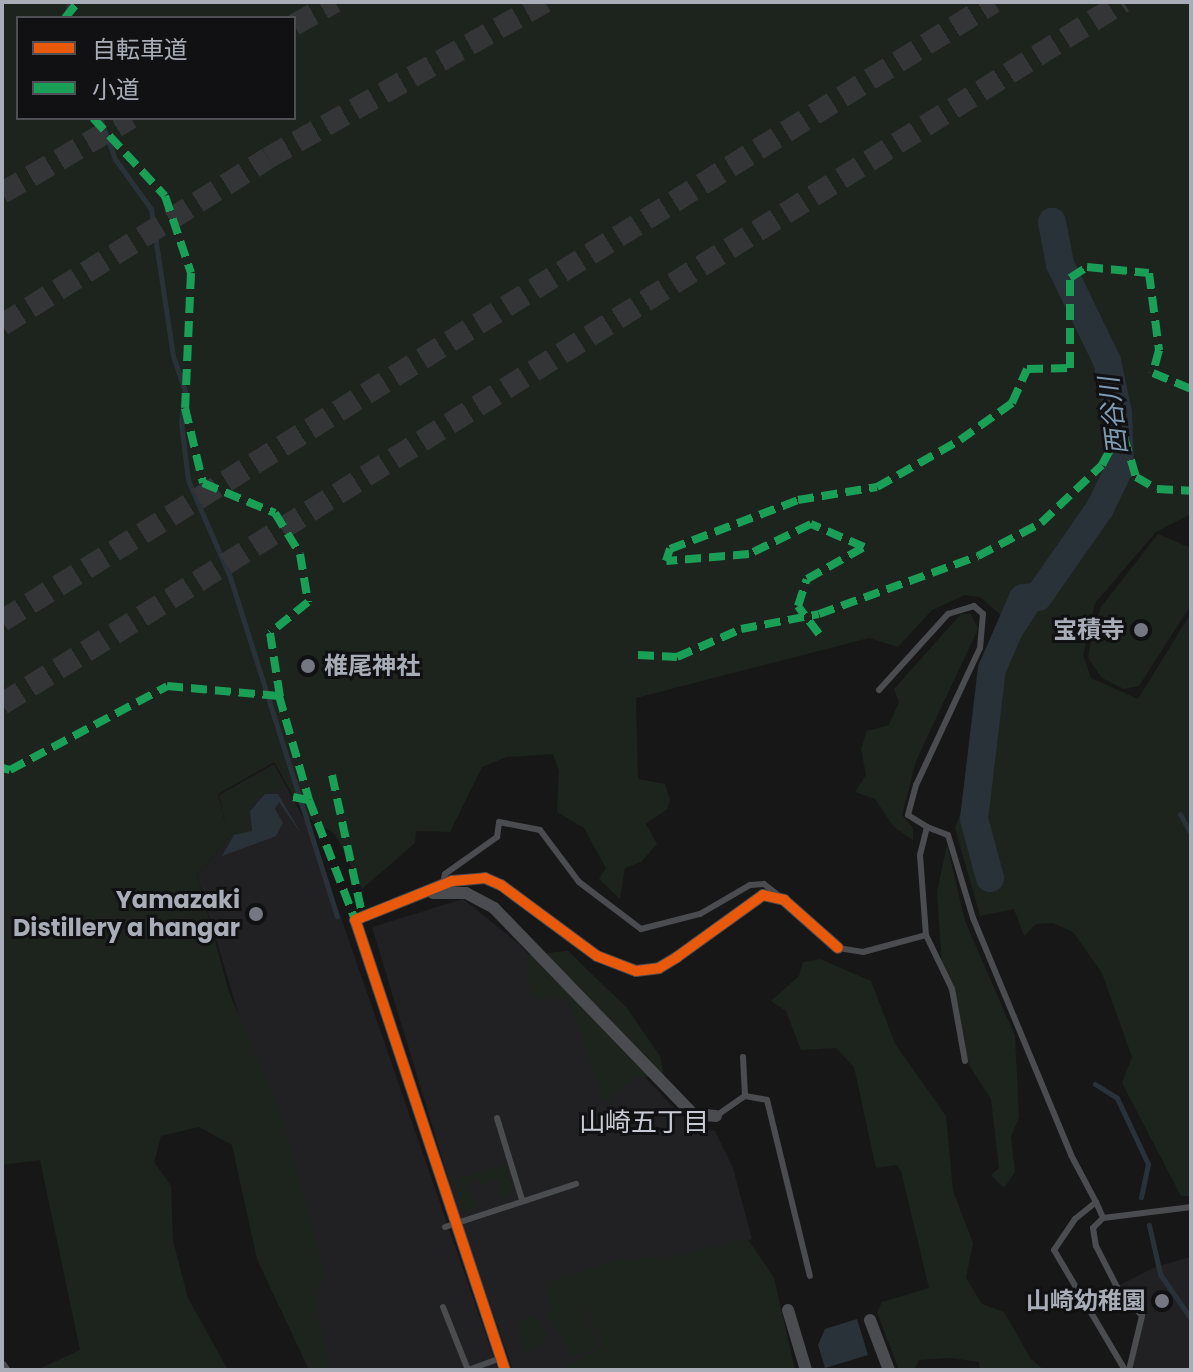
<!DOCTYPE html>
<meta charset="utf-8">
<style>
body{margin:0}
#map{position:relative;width:1193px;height:1372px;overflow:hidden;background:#171717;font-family:Poppins,"Noto Sans JP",sans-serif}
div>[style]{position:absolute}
.built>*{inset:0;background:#212123}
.green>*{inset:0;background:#1d241e}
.water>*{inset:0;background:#2a3239}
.stream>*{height:5px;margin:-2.5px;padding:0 2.5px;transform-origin:2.5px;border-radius:2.5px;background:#2a3239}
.river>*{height:28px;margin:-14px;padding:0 14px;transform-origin:14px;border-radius:14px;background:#2a3239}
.highway-tunnel>*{height:22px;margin-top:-11px;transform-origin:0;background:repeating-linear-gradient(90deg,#343537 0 22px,transparent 0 33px)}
.lane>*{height:6px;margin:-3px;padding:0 3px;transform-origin:3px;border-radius:3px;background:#4b4c50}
.street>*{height:12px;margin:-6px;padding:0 6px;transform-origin:6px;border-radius:6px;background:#4b4c50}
.quiet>*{height:8px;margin-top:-4px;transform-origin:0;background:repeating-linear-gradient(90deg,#1a9f57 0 16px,transparent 0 24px)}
.cycleway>*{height:10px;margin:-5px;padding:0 5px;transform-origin:5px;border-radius:5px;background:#e8590c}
.dots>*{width:22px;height:22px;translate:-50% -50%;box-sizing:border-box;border:4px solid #111113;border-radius:50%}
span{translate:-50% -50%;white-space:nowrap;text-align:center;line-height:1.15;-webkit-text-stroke:6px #111113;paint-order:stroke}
.poi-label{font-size:24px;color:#a8adb8;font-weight:700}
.right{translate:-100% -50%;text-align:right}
.left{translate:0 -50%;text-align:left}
.water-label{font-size:26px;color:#7f9bb3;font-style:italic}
.neighbourhood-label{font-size:26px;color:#c9ccd4}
.frame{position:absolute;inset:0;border:4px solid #a8adb8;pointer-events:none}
.legend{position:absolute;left:16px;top:16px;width:280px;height:104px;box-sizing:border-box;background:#111113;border:2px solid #4d4f55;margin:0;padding:10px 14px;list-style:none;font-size:24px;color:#a8adb8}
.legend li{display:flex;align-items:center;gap:16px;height:40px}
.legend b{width:40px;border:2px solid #4d4f55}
</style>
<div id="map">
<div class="built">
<div style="clip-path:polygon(274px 764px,312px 834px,498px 1370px,310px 1370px,308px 1247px,197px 875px,228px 839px,219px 795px)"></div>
<div style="clip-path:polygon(463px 899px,519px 944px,693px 1128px,715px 1131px,733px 1168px,752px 1239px,643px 1276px,616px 1370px,513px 1370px,464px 1231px,372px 927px)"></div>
<div style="clip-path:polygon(1191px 1257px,1191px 1370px,1135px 1370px,1132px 1363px,1145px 1316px,1120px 1285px,1155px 1267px)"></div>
</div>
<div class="green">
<div style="clip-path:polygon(evenodd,2px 2px,1191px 2px,1191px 514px,1156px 532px,1095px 603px,1083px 655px,1091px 678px,1138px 699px,1191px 613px,1191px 1196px,1181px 1196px,1122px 1083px,1132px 1057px,1102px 973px,1073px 932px,1053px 923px,1036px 924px,1024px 936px,1014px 909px,980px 916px,955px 828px,987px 743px,987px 681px,1002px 616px,980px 597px,965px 595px,932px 610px,898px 647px,869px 638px,636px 698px,638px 779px,665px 784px,670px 800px,667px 809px,646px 824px,657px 844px,641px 862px,625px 868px,620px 899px,599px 879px,606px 868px,584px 828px,557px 812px,559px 771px,553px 754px,507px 757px,482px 767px,450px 832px,416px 831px,415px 843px,362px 889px,335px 834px,305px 816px,274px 762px,218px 794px,227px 832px,220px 795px,273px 766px,284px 787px,257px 798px,248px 817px,252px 831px,228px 839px,197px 875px,229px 992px,281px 1114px,325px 1274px,315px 1301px,330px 1370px,309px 1370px,257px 1259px,232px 1145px,199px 1127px,161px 1136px,154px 1162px,171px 1186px,173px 1241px,188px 1298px,228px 1370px,37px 1370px,80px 1350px,40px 1160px,2px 1165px,2px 2px,18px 18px,294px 18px,294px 118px,18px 118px,18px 18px)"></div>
<div style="clip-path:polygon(1158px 534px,1191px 548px,1191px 605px,1139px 686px,1124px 689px,1102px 678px,1088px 658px,1093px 629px,1101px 607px)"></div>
<div style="clip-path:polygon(961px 614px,971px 614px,978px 629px,916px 761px,902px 815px,913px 828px,913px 840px,894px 827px,875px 799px,855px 792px,866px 775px,861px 749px,867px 731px,889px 725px,899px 702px,894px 689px)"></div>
<div style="clip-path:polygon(947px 845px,965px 921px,1015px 1036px,1019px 1117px,1011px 1137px,1015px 1172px,1004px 1188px,991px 1175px,999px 1168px,991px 1099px,969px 1065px,942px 967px,937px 892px)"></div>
<div style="clip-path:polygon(568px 951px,627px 1008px,660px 1056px,664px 1076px,633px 1078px,608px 1101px,603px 1098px,568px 998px,541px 1000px,531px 995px,526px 955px)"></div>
<div style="clip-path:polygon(820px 959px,871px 981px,895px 1044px,946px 1116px,953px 1191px,973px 1243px,966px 1278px,982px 1304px,1004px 1312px,1031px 1359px,1044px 1370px,980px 1370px,979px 1362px,951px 1358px,919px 1360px,914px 1370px,899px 1370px,877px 1312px,882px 1302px,929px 1288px,901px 1171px,897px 1165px,876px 1168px,854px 1067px,836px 1048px,801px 1050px,786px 1011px,771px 1001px,799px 976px,803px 962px)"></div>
<div style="clip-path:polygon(507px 1165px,513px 1186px,509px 1194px,500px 1199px,501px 1183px,495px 1178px,482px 1187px,479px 1179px,464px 1184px,478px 1206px,462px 1212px,452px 1180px)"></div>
<div style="clip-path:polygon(747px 1238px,774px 1278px,795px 1370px,560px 1370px,603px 1347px,581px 1296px,598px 1348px,573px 1356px,546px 1312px,552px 1309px,544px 1283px,572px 1273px,576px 1282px,574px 1273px,619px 1260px,677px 1256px)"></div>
<div style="clip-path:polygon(535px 1316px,548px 1335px,540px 1346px,523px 1353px,519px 1322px)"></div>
</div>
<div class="water">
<div style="clip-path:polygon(265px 794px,278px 794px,302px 835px,279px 802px,275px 809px,283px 823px,276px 836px,222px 856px,234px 835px,252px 831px,250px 811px)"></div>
<div style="clip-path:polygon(857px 1319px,868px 1355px,825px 1368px,818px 1345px,825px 1329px)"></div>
</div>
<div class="stream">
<div style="left:66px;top:18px;width:16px;rotate:-79deg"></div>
<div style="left:100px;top:118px;width:44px;rotate:69.9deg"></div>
<div style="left:115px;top:159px;width:62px;rotate:54.2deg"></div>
<div style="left:151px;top:209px;width:149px;rotate:81.5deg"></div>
<div style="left:173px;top:356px;width:37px;rotate:71deg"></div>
<div style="left:185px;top:391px;width:31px;rotate:97deg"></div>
<div style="left:181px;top:422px;width:58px;rotate:83.1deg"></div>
<div style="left:188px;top:480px;width:106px;rotate:66.6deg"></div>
<div style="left:230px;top:577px;width:356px;rotate:72.5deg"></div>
<div style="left:990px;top:679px;width:86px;rotate:-56.9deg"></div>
<div style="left:1037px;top:607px;width:10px;rotate:-84deg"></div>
<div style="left:1180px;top:814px;width:23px;rotate:61deg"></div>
<div style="left:1095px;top:1084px;width:26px;rotate:32deg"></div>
<div style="left:1117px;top:1098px;width:73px;rotate:64.8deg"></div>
<div style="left:1148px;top:1164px;width:34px;rotate:102deg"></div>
<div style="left:1149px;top:1225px;width:50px;rotate:77.3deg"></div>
<div style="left:1160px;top:1274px;width:55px;rotate:55.4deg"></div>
</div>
<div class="river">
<div style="left:990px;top:878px;width:61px;rotate:-105.2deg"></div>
<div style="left:974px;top:819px;width:151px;rotate:-83.2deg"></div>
<div style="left:992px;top:669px;width:77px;rotate:-66.4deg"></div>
<div style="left:1023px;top:598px;width:15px;rotate:-4deg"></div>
<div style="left:1038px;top:597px;width:108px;rotate:-55.1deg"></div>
<div style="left:1100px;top:508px;width:46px;rotate:-64deg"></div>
<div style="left:1120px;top:467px;width:54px;rotate:-92.1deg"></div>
<div style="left:1118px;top:413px;width:53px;rotate:-101.9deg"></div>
<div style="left:1107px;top:361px;width:108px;rotate:-115.9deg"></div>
<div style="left:1060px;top:264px;width:43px;rotate:-100.8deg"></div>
</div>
<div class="highway-tunnel">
<div style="left:294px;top:25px;width:47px;rotate:-29.3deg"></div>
<div style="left:2px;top:193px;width:149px;rotate:-30.2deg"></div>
<div style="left:2px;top:325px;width:314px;rotate:-32.1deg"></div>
<div style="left:268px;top:158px;width:318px;rotate:-29.4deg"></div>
<div style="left:2px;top:621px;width:1169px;rotate:-31.96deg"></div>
<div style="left:2px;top:704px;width:1323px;rotate:-32.06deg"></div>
</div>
<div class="lane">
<div style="left:879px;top:690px;width:103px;rotate:-47.8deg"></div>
<div style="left:948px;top:614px;width:27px;rotate:-17deg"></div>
<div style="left:974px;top:606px;width:12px;rotate:42deg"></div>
<div style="left:983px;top:614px;width:34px;rotate:95deg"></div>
<div style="left:980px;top:648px;width:151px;rotate:115deg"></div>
<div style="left:916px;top:785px;width:31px;rotate:105deg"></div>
<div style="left:908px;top:815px;width:22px;rotate:32deg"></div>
<div style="left:442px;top:886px;width:12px;rotate:-76deg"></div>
<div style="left:445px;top:874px;width:64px;rotate:-35.4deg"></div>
<div style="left:497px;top:837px;width:15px;rotate:-82deg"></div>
<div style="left:499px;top:822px;width:42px;rotate:11deg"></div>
<div style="left:540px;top:830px;width:65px;rotate:53.1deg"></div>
<div style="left:579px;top:882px;width:78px;rotate:37.2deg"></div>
<div style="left:641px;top:929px;width:61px;rotate:-14.3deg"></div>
<div style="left:700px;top:914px;width:58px;rotate:-30.1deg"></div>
<div style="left:750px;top:885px;width:14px;rotate:-4deg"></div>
<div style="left:764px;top:884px;width:18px;rotate:38deg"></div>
<div style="left:838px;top:948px;width:25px;rotate:9deg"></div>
<div style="left:863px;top:952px;width:65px;rotate:-15.1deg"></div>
<div style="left:743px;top:1057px;width:39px;rotate:87deg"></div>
<div style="left:965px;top:1061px;width:73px;rotate:-100.2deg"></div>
<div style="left:952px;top:989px;width:60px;rotate:-115.7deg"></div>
<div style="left:926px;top:935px;width:80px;rotate:-94.3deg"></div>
<div style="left:920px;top:855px;width:29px;rotate:-76deg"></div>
<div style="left:927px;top:827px;width:22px;rotate:21deg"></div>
<div style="left:948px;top:835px;width:87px;rotate:73.2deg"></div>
<div style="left:973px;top:918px;width:256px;rotate:67.5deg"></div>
<div style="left:1071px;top:1155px;width:53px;rotate:62deg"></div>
<div style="left:1096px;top:1202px;width:27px;rotate:141deg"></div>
<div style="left:1075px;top:1219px;width:37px;rotate:124deg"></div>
<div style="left:1054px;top:1250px;width:139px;rotate:59.4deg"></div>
<div style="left:716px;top:1116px;width:35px;rotate:-35deg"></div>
<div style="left:745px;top:1096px;width:22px;rotate:10deg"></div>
<div style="left:767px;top:1100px;width:181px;rotate:76.3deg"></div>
<div style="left:497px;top:1118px;width:86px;rotate:73deg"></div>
<div style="left:1096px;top:1202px;width:17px;rotate:66deg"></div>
<div style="left:1103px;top:1218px;width:89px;rotate:-7.1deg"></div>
<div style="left:1103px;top:1218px;width:14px;rotate:135deg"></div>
<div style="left:1093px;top:1228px;width:18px;rotate:81deg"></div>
<div style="left:1096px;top:1246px;width:46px;rotate:62.9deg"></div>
<div style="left:1117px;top:1287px;width:38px;rotate:49deg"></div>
<div style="left:1142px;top:1316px;width:56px;rotate:103.5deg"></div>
<div style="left:445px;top:1227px;width:138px;rotate:-18.2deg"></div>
<div style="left:443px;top:1307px;width:68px;rotate:68.4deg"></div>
<div style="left:468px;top:1370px;width:35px;rotate:-20deg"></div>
</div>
<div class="street">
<div style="left:433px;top:893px;width:33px"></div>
<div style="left:466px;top:893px;width:32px;rotate:28deg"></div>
<div style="left:494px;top:908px;width:286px;rotate:46deg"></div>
<div style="left:693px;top:1114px;width:23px;rotate:5deg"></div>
<div style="left:788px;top:1310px;width:63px;rotate:73.3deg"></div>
<div style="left:870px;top:1320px;width:53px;rotate:69.2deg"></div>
<div style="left:2px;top:1367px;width:4px;rotate:56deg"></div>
<div style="left:505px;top:1370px;width:474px;rotate:-108.4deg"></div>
<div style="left:355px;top:920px;width:105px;rotate:-21.9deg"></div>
<div style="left:452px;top:881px;width:33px;rotate:-5deg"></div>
<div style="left:485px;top:878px;width:17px;rotate:24deg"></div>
<div style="left:501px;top:885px;width:119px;rotate:36.5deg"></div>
<div style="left:597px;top:956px;width:42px;rotate:21deg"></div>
<div style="left:636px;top:971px;width:23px;rotate:-7deg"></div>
<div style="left:659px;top:968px;width:21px;rotate:-31deg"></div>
<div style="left:677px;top:957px;width:106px;rotate:-35.8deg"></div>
<div style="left:763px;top:895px;width:22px;rotate:13deg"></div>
<div style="left:784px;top:900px;width:72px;rotate:41.6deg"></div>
</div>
<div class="quiet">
<div style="left:65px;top:18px;width:21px;rotate:-51deg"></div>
<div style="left:93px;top:118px;width:106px;rotate:47.3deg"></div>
<div style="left:165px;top:196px;width:81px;rotate:71.3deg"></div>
<div style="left:191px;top:273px;width:135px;rotate:92.5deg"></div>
<div style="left:185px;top:408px;width:77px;rotate:76.5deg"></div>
<div style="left:203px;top:483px;width:78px;rotate:22.6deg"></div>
<div style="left:275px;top:513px;width:48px;rotate:58.6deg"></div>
<div style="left:300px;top:554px;width:49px;rotate:80.5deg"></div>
<div style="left:308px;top:602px;width:49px;rotate:140.8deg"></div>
<div style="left:270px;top:633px;width:65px;rotate:81.1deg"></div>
<div style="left:819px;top:634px;width:35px;rotate:-127deg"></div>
<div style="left:798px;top:606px;width:28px;rotate:-72deg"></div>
<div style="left:807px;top:579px;width:65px;rotate:-29.3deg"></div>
<div style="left:864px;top:547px;width:58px;rotate:-156.5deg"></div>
<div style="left:811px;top:524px;width:69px;rotate:154.2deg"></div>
<div style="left:749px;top:554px;width:83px;rotate:175.2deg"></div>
<div style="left:666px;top:561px;width:13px;rotate:-72deg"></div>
<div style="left:670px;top:549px;width:137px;rotate:-20.9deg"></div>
<div style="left:798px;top:500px;width:80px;rotate:-9.3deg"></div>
<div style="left:877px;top:487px;width:95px;rotate:-29.5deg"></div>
<div style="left:960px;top:440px;width:64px;rotate:-35.4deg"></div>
<div style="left:1012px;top:403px;width:37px;rotate:-66deg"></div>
<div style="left:1027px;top:369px;width:43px;rotate:-1.3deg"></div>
<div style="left:1070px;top:368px;width:90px;rotate:-90deg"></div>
<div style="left:1070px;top:278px;width:20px;rotate:-33deg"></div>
<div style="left:1087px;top:267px;width:62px;rotate:5.5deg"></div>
<div style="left:1149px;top:273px;width:78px;rotate:82.6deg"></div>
<div style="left:1159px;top:350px;width:24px;rotate:105deg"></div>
<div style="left:1153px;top:373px;width:41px;rotate:22.8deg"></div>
<div style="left:638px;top:655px;width:39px;rotate:3deg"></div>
<div style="left:677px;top:657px;width:70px;rotate:-23.6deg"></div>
<div style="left:741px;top:629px;width:79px;rotate:-10.9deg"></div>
<div style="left:819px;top:614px;width:169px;rotate:-20deg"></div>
<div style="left:978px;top:556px;width:71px;rotate:-27.6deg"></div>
<div style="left:1041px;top:523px;width:84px;rotate:-43.6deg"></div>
<div style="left:1102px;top:465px;width:32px;rotate:-62deg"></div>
<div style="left:1117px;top:437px;width:7px"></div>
<div style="left:1124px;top:437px;width:42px;rotate:73.3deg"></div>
<div style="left:1136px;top:477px;width:24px;rotate:30deg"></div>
<div style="left:1157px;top:489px;width:34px;rotate:3deg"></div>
<div style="left:2px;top:768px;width:8px;rotate:14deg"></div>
<div style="left:10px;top:770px;width:178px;rotate:-28.1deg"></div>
<div style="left:167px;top:686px;width:112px;rotate:5.1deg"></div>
<div style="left:279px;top:696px;width:108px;rotate:73.9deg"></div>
<div style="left:309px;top:800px;width:129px;rotate:69deg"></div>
<div style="left:332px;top:775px;width:142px;rotate:77.8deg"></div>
<div style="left:293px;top:797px;width:16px;rotate:11deg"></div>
</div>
<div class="cycleway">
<div style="left:505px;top:1370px;width:474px;rotate:-108.4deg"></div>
<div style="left:355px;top:920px;width:105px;rotate:-21.9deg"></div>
<div style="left:452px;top:881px;width:33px;rotate:-5deg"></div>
<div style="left:485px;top:878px;width:17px;rotate:24deg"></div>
<div style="left:501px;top:885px;width:119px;rotate:36.5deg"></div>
<div style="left:597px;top:956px;width:42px;rotate:21deg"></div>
<div style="left:636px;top:971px;width:23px;rotate:-7deg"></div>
<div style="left:659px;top:968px;width:21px;rotate:-31deg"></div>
<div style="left:677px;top:957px;width:106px;rotate:-35.8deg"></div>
<div style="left:763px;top:895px;width:22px;rotate:13deg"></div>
<div style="left:784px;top:900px;width:72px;rotate:41.6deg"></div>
</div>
<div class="dots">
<div style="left:1141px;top:630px;background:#757880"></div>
<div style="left:308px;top:666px;background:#757880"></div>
<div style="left:256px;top:914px;background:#757880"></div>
<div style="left:1162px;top:1301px;background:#757880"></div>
</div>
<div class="poi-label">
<span class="right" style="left:1125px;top:630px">宝積寺</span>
<span class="left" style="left:324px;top:666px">椎尾神社</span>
<span class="right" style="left:240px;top:914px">Yamazaki<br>Distillery a hangar</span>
<span class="right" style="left:1146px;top:1301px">山崎幼稚園</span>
</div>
<div class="water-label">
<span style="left:1114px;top:416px;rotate:-97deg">西谷川</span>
</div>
<div class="neighbourhood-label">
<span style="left:644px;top:1123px">山崎五丁目</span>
</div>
<div class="frame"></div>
<ul class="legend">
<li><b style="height:10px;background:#e8590c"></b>自転車道</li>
<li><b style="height:10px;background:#1a9f57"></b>小道</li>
</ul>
</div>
